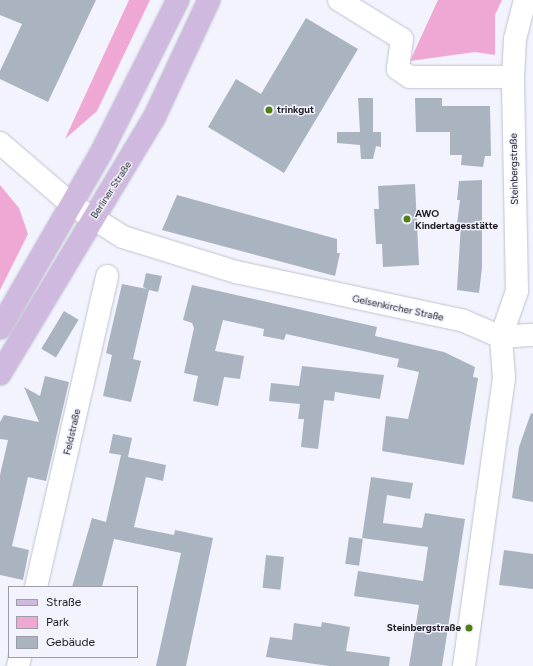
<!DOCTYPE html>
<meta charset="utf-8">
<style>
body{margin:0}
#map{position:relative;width:533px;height:666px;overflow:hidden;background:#f2f3fd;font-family:Figtree,sans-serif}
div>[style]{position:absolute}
.green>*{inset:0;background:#efa8d4}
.building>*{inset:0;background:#aab4c1;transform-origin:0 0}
.roads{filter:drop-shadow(0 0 1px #c0c2d1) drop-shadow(0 0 1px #c0c2d1)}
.minor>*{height:22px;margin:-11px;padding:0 11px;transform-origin:11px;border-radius:11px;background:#fff}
.major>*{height:22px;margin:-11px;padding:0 11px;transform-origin:11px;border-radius:11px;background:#d0b9df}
.dots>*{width:11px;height:11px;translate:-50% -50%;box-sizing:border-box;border:2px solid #f2f3fd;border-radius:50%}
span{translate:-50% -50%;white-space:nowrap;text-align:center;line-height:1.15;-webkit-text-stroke:3px #f2f3fd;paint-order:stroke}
.poi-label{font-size:10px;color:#1d1d23;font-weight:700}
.left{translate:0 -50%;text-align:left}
.right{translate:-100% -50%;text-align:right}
.street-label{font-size:10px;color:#1d1d23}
.legend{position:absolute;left:8px;top:586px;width:130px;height:72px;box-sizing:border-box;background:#f2f3fd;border:1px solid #9d9da6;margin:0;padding:5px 7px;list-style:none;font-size:12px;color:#1d1d23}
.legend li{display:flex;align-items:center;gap:8px;height:20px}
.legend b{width:20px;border:1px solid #9d9da6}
</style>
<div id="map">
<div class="green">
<div style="clip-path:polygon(129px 0,150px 0,97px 111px,65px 139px)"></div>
<div style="clip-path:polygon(438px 0,502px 0,495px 15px,495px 55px,475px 52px,410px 61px)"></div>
<div style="clip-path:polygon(0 185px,19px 208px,28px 234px,0 290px)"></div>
</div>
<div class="building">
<div style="clip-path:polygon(0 0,96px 0,48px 102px,0 79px,0 71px,22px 24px,0 15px)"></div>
<div style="clip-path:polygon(306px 18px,358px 49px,284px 173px,208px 127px,236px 79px,261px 94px)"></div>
<div style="clip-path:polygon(358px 98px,373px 98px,373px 132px,381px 132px,381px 147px,376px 146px,373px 159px,361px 159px,360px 145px,337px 143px,337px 132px,360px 132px)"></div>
<div style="clip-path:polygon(415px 98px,442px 98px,442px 106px,490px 106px,491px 156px,485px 156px,483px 167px,461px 165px,462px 155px,450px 155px,450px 132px,416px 132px)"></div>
<div style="clip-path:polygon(482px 180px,482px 268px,479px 293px,457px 290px,461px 224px,457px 224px,460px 200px,457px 200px,459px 181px)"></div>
<div style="clip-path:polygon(415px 184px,419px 265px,383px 267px,382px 244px,376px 244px,374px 209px,379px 209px,378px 186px)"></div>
<div style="clip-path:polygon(177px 195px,337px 239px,337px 253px,340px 253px,335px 276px,162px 230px)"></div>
<div style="clip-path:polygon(146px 273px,162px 276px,158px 292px,149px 290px,133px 359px,141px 361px,131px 402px,103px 396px,112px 355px,106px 353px,122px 284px,147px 289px,143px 287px)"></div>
<div style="clip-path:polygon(192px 285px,377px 327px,375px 336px,444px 352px,475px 367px,473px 377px,478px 378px,464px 465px,382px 451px,386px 416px,408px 419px,419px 372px,397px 367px,399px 359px,286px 334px,284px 340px,263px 336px,264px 329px,223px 320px,215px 351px,244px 356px,240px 379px,224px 377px,218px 406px,193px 401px,198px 376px,184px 373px,194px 328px,192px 323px,183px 320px)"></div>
<div style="left:64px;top:311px;width:17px;height:44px;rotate:31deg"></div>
<div style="clip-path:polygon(302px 366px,384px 375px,380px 399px,335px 392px,334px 401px,324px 400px,318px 449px,301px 447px,304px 419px,298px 419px,300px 404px,269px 401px,271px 383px,299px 386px)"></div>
<div style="clip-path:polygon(45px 376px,69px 382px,46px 481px,28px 477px,12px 546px,29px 550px,23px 580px,0 575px,0 475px,8px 440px,0 439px,0 422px,4px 415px,39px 422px,24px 387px,40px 396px)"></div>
<div style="clip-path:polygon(531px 413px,533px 414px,533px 502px,512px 498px,519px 447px)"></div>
<div style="clip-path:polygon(113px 434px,132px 438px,128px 457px,166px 465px,163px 481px,146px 477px,134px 527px,174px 535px,175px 530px,213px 538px,186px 666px,156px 666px,181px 553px,114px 539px,102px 587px,72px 587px,92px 518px,106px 522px,121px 455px,109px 453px)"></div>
<div style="clip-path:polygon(371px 477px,413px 483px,410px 499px,387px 495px,383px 523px,422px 528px,425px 513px,465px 519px,442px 666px,409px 666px,419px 605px,354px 596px,358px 571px,423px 581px,428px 547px,362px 538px)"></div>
<div style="left:349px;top:537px;width:14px;height:27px;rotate:8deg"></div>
<div style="clip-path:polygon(504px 550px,533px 554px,533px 589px,499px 585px)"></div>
<div style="left:266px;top:555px;width:18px;height:33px;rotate:6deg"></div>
<div style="clip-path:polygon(322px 622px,350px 627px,346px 651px,390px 657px,389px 666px,329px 666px,266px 657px,270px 637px,292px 640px,294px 623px,321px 627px)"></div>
</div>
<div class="roads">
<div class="minor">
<div style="left:339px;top:0;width:74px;rotate:31.8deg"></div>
<div style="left:402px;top:39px;width:30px;rotate:98deg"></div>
<div style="left:398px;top:69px;width:14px;rotate:34deg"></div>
<div style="left:410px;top:77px;width:103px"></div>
<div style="left:0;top:143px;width:95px;rotate:40.7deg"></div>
<div style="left:72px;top:205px;width:60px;rotate:32.1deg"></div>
<div style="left:123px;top:237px;width:118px;rotate:17.2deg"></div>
<div style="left:236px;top:272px;width:233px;rotate:12.1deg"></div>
<div style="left:464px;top:321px;width:40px;rotate:23.4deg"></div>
<div style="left:501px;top:337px;width:32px;rotate:-4deg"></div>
<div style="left:36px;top:587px;width:319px;rotate:-77.1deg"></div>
<div style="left:18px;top:666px;width:9px;rotate:-77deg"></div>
<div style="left:464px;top:666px;width:291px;rotate:-82.1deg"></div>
<div style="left:504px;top:378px;width:41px;rotate:-94.2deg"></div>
<div style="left:501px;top:337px;width:49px;rotate:-70.8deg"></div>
<div style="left:517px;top:291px;width:214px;rotate:-91.1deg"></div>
<div style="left:513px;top:77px;width:38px;rotate:-87deg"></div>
<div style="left:515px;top:39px;width:40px;rotate:-75.6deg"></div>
</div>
<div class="major">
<div style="left:0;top:328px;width:202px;rotate:-60deg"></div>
<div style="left:101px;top:153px;width:171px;rotate:-63.3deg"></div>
<div style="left:0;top:374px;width:299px;rotate:-59deg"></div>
<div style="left:154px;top:118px;width:130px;rotate:-65deg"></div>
</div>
</div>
<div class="dots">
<div style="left:269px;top:110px;background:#4f8010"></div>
<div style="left:407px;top:219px;background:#4f8010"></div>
<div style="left:469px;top:628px;background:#4f8010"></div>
</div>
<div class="poi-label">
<span class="left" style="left:277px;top:110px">trinkgut</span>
<span class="left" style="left:415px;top:219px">AWO<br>Kindertagesstätte</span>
<span class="right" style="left:461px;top:628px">Steinbergstraße</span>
</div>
<div class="street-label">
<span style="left:514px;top:169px;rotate:-91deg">Steinbergstraße</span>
<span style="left:111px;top:190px;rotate:-57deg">Berliner Straße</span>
<span style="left:398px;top:308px;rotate:12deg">Gelsenkircher Straße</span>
<span style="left:72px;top:432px;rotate:-77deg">Feldstraße</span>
</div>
<ul class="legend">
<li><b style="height:5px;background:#d0b9df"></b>Straße</li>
<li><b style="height:11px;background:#efa8d4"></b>Park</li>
<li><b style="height:11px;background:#aab4c1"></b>Gebäude</li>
</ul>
</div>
